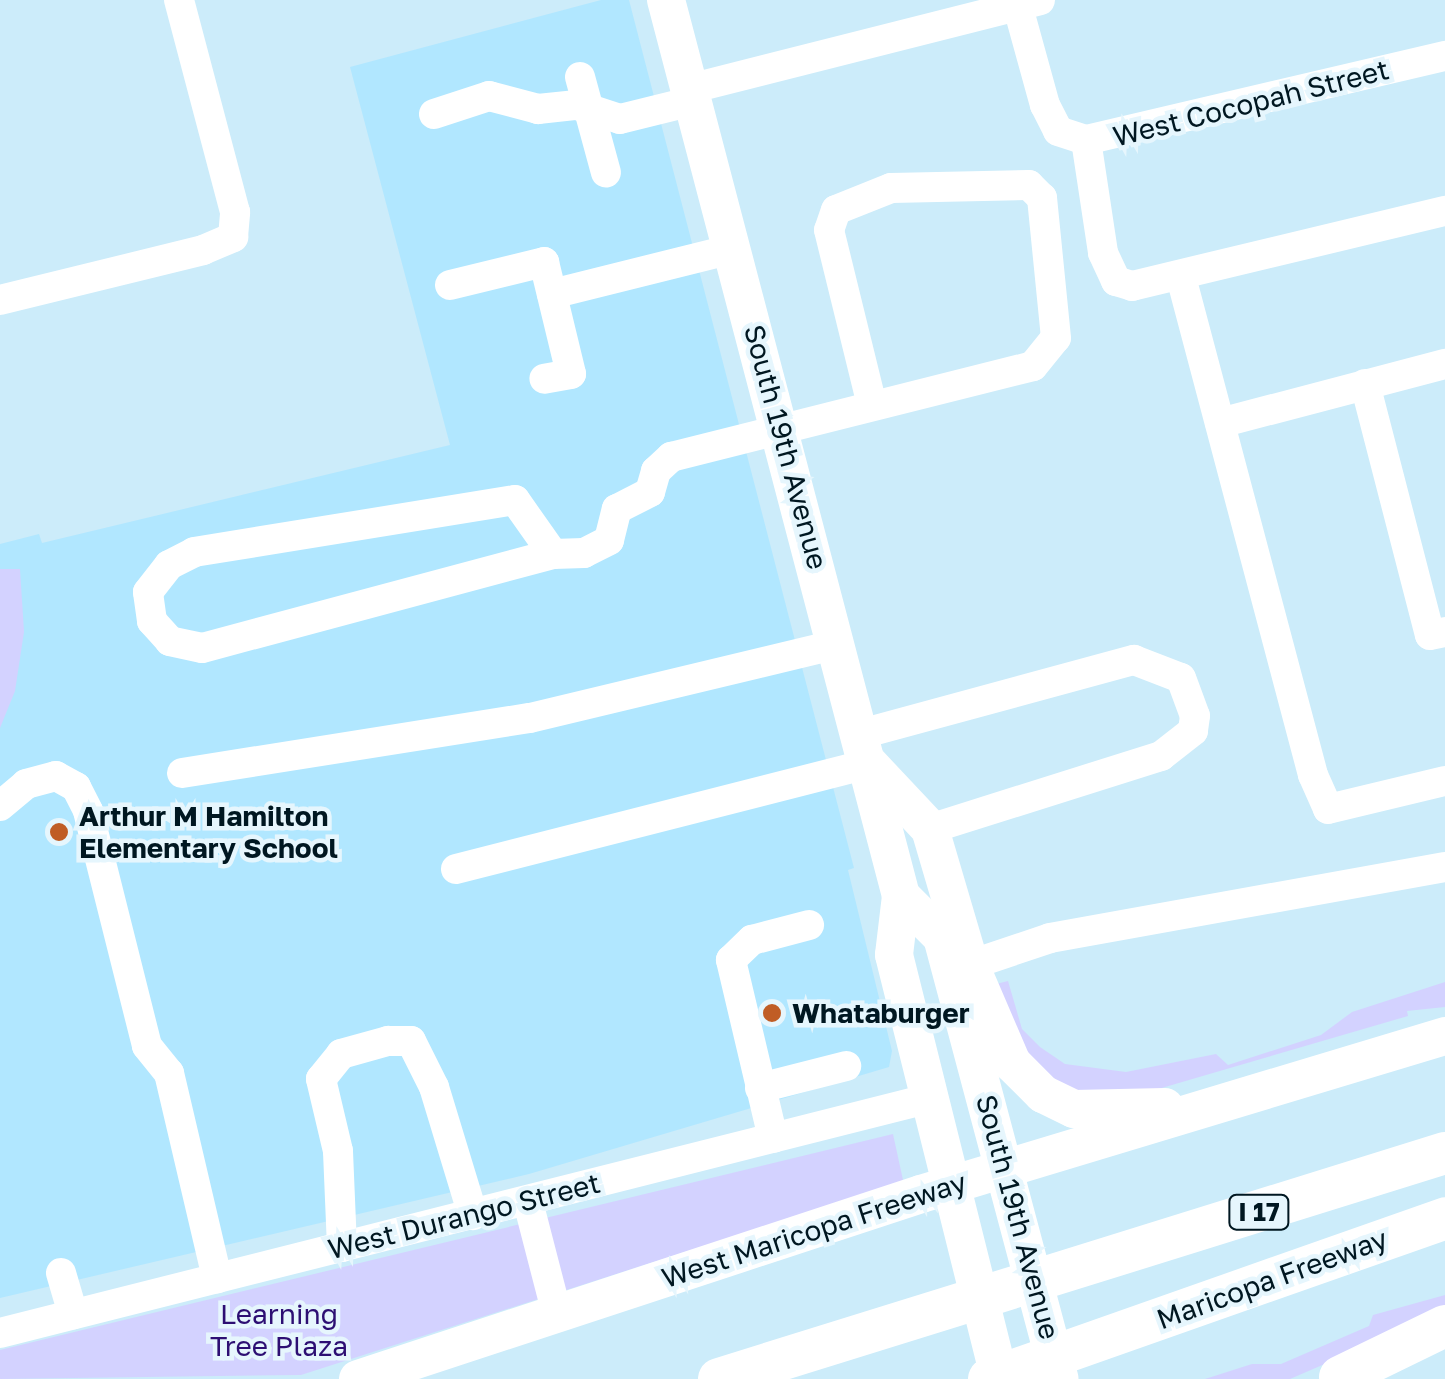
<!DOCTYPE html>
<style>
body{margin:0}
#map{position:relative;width:1445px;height:1379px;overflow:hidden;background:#ccecfa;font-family:"Golos Text",sans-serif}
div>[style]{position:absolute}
.built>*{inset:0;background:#b1e7ff}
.green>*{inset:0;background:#d3d2ff}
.minor>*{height:30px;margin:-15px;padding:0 15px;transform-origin:15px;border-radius:15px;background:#fff}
.major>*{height:38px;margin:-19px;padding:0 19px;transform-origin:19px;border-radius:19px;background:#fff}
.highway>*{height:42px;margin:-21px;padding:0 21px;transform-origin:21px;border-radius:21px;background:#fff}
.dots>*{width:28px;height:28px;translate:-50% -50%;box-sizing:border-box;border:5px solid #e6f6fd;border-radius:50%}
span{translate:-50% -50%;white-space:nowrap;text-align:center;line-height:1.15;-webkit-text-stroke:9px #e6f6fd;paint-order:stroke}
.shield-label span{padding:2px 8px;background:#e6f6fd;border:2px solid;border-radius:8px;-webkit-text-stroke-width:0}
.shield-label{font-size:25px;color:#001721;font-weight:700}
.street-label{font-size:28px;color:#001721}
.poi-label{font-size:28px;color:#001721;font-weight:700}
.left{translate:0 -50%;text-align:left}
.park-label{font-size:28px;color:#2d0f73}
</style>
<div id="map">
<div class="built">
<div style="clip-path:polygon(601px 0,629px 0,854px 868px,848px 870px,892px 1051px,889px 1067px,529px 1174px,0 1298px,0 544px,39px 534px,42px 543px,450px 445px,350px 67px)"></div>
</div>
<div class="green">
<div style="clip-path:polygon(0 569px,20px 569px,24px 632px,15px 691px,0 728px)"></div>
<div style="clip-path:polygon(1008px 981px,1022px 1029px,1040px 1047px,1065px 1064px,1126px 1072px,1216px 1054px,1228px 1065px,1321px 1035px,1352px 1012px,1445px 982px,1445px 1007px,1407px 1011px,1408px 1016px,1124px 1099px,1056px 1088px,1013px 1039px,992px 985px)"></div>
<div style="clip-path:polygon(893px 1134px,903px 1180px,897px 1184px,301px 1375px,0 1379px,0 1350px)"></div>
<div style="clip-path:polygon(1445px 1295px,1445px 1312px,1290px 1379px,1205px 1379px,1252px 1364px,1281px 1364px,1369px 1326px,1373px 1315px)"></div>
</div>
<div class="minor">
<div style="left:1016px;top:0;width:109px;rotate:74.6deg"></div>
<div style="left:1045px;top:105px;width:29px;rotate:63deg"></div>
<div style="left:1058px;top:131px;width:29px;rotate:18deg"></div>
<div style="left:1086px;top:140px;width:369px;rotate:-13.2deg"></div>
<div style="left:580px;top:77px;width:99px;rotate:74.8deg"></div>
<div style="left:689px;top:89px;width:362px;rotate:-14.2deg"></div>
<div style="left:434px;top:114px;width:58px;rotate:-18.1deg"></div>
<div style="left:489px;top:96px;width:51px;rotate:14.9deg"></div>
<div style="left:538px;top:109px;width:39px;rotate:-6deg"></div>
<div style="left:577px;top:105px;width:45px;rotate:18deg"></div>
<div style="left:620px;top:119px;width:75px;rotate:-13.9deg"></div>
<div style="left:1086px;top:140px;width:114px;rotate:81.4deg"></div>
<div style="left:1103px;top:253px;width:31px;rotate:65deg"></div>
<div style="left:1116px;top:281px;width:17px;rotate:17deg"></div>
<div style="left:1132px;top:286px;width:322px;rotate:-13.5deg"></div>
<div style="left:1181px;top:277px;width:515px;rotate:75.15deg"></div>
<div style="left:1313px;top:775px;width:37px;rotate:66deg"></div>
<div style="left:1328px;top:809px;width:120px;rotate:-13.5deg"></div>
<div style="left:450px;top:285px;width:97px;rotate:-13.7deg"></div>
<div style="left:544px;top:262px;width:115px;rotate:76.4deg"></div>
<div style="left:571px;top:374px;width:27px;rotate:170deg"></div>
<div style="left:552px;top:294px;width:186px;rotate:-14deg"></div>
<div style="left:0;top:300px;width:209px;rotate:-13.8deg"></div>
<div style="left:203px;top:250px;width:33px;rotate:-23deg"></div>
<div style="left:233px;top:237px;width:25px;rotate:-85deg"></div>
<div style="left:235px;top:212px;width:219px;rotate:-104.8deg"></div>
<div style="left:1365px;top:384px;width:259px;rotate:75.5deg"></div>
<div style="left:1430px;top:635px;width:15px;rotate:-11deg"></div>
<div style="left:1220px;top:423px;width:233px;rotate:-14.7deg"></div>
<div style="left:553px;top:554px;width:363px;rotate:165deg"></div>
<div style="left:202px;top:648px;width:33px;rotate:-168deg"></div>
<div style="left:170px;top:641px;width:27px;rotate:-132deg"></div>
<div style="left:152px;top:621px;width:29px;rotate:-98deg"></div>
<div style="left:148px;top:592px;width:34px;rotate:-52deg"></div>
<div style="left:169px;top:565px;width:28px;rotate:-27deg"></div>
<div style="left:194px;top:552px;width:325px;rotate:-9.2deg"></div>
<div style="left:515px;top:500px;width:66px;rotate:54.9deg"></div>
<div style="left:553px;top:554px;width:31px;rotate:-2deg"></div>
<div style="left:584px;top:553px;width:28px;rotate:-27deg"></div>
<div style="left:609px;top:540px;width:32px;rotate:-76deg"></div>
<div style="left:617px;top:509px;width:37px;rotate:-27deg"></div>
<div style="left:650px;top:492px;width:22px;rotate:-74deg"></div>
<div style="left:656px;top:471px;width:21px;rotate:-43deg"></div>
<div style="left:671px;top:457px;width:373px;rotate:-14.1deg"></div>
<div style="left:1033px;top:366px;width:36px;rotate:-51deg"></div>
<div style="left:1056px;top:338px;width:141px;rotate:-95.7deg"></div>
<div style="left:1042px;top:198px;width:18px;rotate:-135deg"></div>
<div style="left:1029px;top:185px;width:138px;rotate:178.8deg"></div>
<div style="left:891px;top:188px;width:59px;rotate:158.2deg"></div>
<div style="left:836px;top:210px;width:21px;rotate:109deg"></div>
<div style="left:829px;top:230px;width:180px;rotate:76.2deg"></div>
<div style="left:861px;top:734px;width:283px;rotate:-15.2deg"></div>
<div style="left:1134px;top:660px;width:50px;rotate:21deg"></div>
<div style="left:1181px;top:678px;width:40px;rotate:69.8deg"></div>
<div style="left:1195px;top:716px;width:15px;rotate:98deg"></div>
<div style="left:1193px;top:731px;width:41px;rotate:142deg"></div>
<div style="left:1161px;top:756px;width:242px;rotate:162.5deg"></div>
<div style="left:182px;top:773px;width:352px;rotate:-9deg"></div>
<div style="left:530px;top:718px;width:317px;rotate:-13.5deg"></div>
<div style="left:0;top:806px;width:34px;rotate:-40deg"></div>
<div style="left:26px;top:784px;width:31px;rotate:-15deg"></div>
<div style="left:56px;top:776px;width:23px;rotate:29deg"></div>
<div style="left:76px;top:787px;width:27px;rotate:63deg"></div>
<div style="left:88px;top:811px;width:242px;rotate:75.9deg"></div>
<div style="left:147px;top:1046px;width:35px;rotate:51deg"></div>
<div style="left:169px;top:1073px;width:211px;rotate:76.8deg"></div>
<div style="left:456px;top:869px;width:426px;rotate:-14.3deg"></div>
<div style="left:970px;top:965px;width:84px;rotate:-18.6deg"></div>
<div style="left:1050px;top:938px;width:401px;rotate:-10.2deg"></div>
<div style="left:760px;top:1088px;width:89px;rotate:-14.3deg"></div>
<div style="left:773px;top:1138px;width:183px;rotate:-103.3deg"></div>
<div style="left:731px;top:960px;width:29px;rotate:-44deg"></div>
<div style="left:752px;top:940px;width:59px;rotate:-14.7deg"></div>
<div style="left:528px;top:1202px;width:116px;rotate:75.5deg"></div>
<div style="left:342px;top:1247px;width:96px;rotate:-92.4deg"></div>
<div style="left:338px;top:1151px;width:74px;rotate:-103.3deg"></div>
<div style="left:321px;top:1079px;width:32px;rotate:-51deg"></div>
<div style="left:341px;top:1054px;width:49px;rotate:-15.5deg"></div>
<div style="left:388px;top:1041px;width:23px"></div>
<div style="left:411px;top:1041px;width:51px;rotate:63.4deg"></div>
<div style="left:434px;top:1087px;width:134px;rotate:73.1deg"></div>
<div style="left:61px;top:1273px;width:43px;rotate:73.7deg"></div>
<div style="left:0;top:1333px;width:956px;rotate:-14.17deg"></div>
</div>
<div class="major">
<div style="left:666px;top:0;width:926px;rotate:75.3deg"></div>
<div style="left:901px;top:896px;width:59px;rotate:96.8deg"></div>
<div style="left:894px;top:955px;width:437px;rotate:76deg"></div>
<div style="left:869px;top:764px;width:89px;rotate:46.8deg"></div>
<div style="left:930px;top:829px;width:142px;rotate:73.6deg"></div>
<div style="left:970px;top:965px;width:107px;rotate:66.8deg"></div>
<div style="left:1012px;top:1063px;width:44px;rotate:45deg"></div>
<div style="left:1043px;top:1094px;width:34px;rotate:26deg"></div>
<div style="left:1074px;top:1109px;width:91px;rotate:-1.3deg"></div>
<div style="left:901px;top:896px;width:58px;rotate:45deg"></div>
<div style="left:942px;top:937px;width:457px;rotate:75.1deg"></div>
<div style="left:358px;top:1379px;width:593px;rotate:-18.19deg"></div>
<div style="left:921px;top:1194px;width:547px;rotate:-16.78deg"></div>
</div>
<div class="highway">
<div style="left:1340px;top:1377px;width:117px;rotate:-25.9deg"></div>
<div style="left:719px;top:1379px;width:760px;rotate:-17.29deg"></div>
<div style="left:989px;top:1379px;width:484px;rotate:-19.4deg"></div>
</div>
<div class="dots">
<div style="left:59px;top:832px;background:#c05d25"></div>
<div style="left:772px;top:1013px;background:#c05d25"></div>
</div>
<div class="shield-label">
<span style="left:1259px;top:1212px">I 17</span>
</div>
<div class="street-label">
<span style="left:1251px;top:103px;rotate:-14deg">West Cocopah Street</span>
<span style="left:786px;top:447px;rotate:75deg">South 19th Avenue</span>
<span style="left:464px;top:1216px;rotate:-14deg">West Durango Street</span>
<span style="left:1018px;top:1217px;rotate:75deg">South 19th Avenue</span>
<span style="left:814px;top:1230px;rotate:-18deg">West Maricopa Freeway</span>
<span style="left:1272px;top:1279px;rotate:-20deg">Maricopa Freeway</span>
</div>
<div class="poi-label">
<span class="left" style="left:79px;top:832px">Arthur M Hamilton<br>Elementary School</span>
<span class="left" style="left:792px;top:1013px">Whataburger</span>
</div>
<div class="park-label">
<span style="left:279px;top:1330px">Learning<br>Tree Plaza</span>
</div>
</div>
